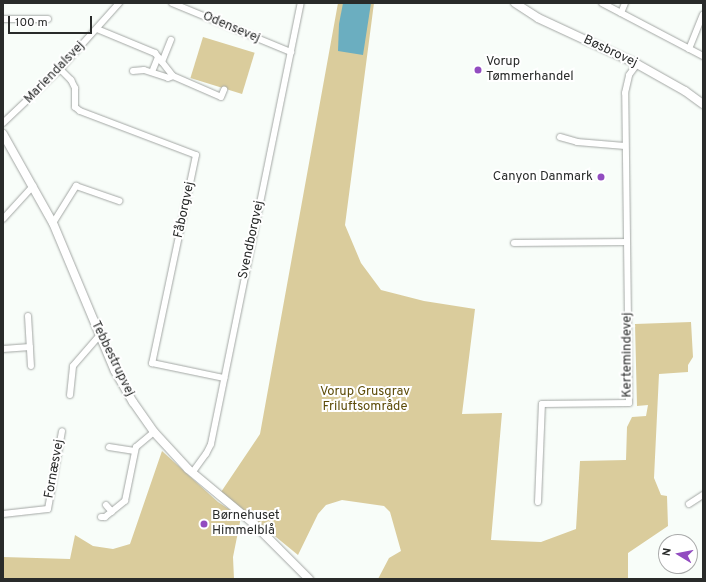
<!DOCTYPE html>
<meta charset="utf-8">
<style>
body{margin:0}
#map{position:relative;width:706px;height:582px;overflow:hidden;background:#f8fdf9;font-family:Overpass,sans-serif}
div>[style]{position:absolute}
.green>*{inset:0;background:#dacc9c;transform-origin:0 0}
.water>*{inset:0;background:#6baec0}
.roads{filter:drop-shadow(0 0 1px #a3a7a4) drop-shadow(0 0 1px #a3a7a4)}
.minor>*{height:6px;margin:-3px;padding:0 3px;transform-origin:3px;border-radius:3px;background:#fff}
.tertiary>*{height:8px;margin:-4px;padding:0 4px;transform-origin:4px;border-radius:4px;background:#fff}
.dots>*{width:11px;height:11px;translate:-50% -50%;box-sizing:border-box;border:2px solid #fff;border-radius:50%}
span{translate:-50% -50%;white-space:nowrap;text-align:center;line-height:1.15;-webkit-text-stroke:4px #fff;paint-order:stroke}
.street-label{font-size:13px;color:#292b2a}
.poi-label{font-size:13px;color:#292b2a}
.left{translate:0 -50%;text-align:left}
.right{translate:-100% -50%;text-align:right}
.park-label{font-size:13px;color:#5d4c09}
.frame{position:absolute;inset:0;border:4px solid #292b2a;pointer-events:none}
.north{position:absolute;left:658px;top:534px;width:40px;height:40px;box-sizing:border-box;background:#fff;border:1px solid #a9aaaa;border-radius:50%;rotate:280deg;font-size:11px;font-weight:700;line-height:16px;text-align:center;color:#292b2a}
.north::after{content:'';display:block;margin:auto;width:14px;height:18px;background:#924cc0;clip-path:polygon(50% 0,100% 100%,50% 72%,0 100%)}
.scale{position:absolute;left:8px;top:16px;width:84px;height:18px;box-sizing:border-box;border:2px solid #292b2a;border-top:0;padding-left:5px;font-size:12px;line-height:14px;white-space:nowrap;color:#292b2a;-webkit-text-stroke:3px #fff;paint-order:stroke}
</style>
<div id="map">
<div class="green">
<div style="clip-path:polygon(338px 3px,374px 3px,345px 225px,361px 263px,381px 290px,424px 301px,475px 309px,462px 414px,502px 413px,491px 540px,541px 542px,576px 529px,580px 461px,626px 460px,627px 427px,632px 417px,646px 416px,648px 405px,637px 406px,635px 324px,691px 322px,693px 357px,688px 365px,688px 372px,659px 374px,654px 478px,661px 495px,667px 496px,668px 526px,628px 553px,628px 579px,378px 579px,389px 558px,401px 551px,390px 512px,384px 506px,342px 500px,326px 505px,318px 514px,298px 555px,221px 492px,260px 434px)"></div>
<div style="left:203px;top:37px;width:54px;height:43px;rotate:17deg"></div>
<div style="clip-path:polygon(162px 451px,218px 502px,241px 517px,233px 557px,234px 579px,3px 579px,3px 557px,70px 559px,75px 535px,93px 546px,113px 549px,130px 544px)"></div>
</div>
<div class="water">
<div style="clip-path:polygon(343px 3px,371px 3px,363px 55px,338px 51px,339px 24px)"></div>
</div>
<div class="roads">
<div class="minor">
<div style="left:172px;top:3px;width:129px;rotate:22.4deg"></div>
<div style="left:602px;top:3px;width:114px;rotate:27.7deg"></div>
<div style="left:621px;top:13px;width:11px;rotate:-68deg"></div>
<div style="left:3px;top:19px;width:45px"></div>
<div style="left:97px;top:29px;width:63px;rotate:22.5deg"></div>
<div style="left:155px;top:53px;width:29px;rotate:52deg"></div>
<div style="left:173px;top:76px;width:52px;rotate:23.6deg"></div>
<div style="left:221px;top:97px;width:8px;rotate:-67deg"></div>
<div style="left:689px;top:49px;width:37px;rotate:-68deg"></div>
<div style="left:162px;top:62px;width:24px;rotate:-68deg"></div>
<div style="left:60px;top:69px;width:16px;rotate:45deg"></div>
<div style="left:71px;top:80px;width:9px;rotate:63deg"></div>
<div style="left:75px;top:88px;width:19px;rotate:90deg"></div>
<div style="left:75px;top:107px;width:6px;rotate:39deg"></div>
<div style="left:80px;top:111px;width:124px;rotate:20.8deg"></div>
<div style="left:196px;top:155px;width:213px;rotate:101.9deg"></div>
<div style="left:152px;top:363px;width:74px;rotate:11.8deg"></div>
<div style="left:133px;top:71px;width:11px;rotate:-5deg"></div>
<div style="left:144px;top:70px;width:25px;rotate:18deg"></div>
<div style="left:168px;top:78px;width:5px;rotate:-22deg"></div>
<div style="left:152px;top:72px;width:16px;rotate:-68deg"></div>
<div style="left:3px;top:123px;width:79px;rotate:-43.5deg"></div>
<div style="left:60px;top:69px;width:89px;rotate:-48.2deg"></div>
<div style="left:560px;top:137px;width:18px;rotate:16deg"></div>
<div style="left:577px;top:142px;width:48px;rotate:4.8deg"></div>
<div style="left:3px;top:219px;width:45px;rotate:-47.7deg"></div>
<div style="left:53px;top:223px;width:44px;rotate:-58.1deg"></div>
<div style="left:76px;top:186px;width:46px;rotate:19.2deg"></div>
<div style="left:514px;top:243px;width:113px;rotate:-0.5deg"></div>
<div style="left:28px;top:316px;width:50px;rotate:86.6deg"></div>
<div style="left:3px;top:349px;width:27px;rotate:-4deg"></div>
<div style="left:70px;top:395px;width:29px;rotate:-84deg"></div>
<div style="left:73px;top:366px;width:40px;rotate:-49deg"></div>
<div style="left:109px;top:447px;width:26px;rotate:9deg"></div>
<div style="left:192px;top:473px;width:24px;rotate:-54deg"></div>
<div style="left:206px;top:454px;width:11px;rotate:-63deg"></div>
<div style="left:211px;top:444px;width:450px;rotate:-78.5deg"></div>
<div style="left:538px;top:502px;width:98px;rotate:-87.7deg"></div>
<div style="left:542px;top:404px;width:87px;rotate:-0.7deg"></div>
<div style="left:629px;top:403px;width:310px;rotate:-90.7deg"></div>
<div style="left:625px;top:93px;width:18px;rotate:-77deg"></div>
<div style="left:629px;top:75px;width:14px;rotate:-54deg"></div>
<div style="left:689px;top:504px;width:17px;rotate:-33deg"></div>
<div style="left:106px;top:505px;width:9px;rotate:49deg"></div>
<div style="left:3px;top:514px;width:45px;rotate:-6.3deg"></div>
<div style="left:48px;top:509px;width:79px;rotate:-79.8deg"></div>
<div style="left:101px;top:517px;width:4px"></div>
<div style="left:105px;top:517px;width:26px;rotate:-39deg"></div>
<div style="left:125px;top:501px;width:55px;rotate:-78.5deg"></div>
<div style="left:136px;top:447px;width:23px;rotate:-40deg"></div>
</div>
<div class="tertiary">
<div style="left:515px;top:3px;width:27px;rotate:33deg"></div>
<div style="left:538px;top:18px;width:109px;rotate:24.9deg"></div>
<div style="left:637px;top:64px;width:55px;rotate:29.4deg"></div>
<div style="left:685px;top:91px;width:22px;rotate:36deg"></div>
<div style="left:3px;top:134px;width:102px;rotate:60.7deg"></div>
<div style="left:53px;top:223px;width:160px;rotate:67.3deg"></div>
<div style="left:115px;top:371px;width:36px;rotate:60deg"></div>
<div style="left:133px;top:402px;width:37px;rotate:55deg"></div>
<div style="left:154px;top:432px;width:50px;rotate:47.4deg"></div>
<div style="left:188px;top:469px;width:86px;rotate:39.8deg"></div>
<div style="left:254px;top:524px;width:78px;rotate:45deg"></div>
</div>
</div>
<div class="dots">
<div style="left:478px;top:70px;background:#924cc0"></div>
<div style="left:601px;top:177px;background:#924cc0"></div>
<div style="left:204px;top:524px;background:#924cc0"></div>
</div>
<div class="street-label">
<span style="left:231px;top:28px;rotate:23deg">Odensevej</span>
<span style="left:610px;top:52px;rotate:25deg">Bøsbrovej</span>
<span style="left:55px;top:73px;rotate:-46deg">Mariendalsvej</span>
<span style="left:185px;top:210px;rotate:-78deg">Fåborgvej</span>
<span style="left:252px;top:240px;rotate:-78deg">Svendborgvej</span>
<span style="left:628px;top:355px;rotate:-90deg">Kertemindevej</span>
<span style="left:112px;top:359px;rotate:64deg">Tebbestrupvej</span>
<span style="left:55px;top:469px;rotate:-80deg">Fornæsvej</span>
</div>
<div class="poi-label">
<span class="left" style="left:486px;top:70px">Vorup<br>Tømmerhandel</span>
<span class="right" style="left:593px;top:177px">Canyon Danmark</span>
<span class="left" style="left:212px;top:524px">Børnehuset<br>Himmelblå</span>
</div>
<div class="park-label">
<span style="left:365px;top:400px">Vorup Grusgrav<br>Friluftsområde</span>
</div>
<div class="frame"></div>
<div class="north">N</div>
<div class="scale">100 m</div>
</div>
